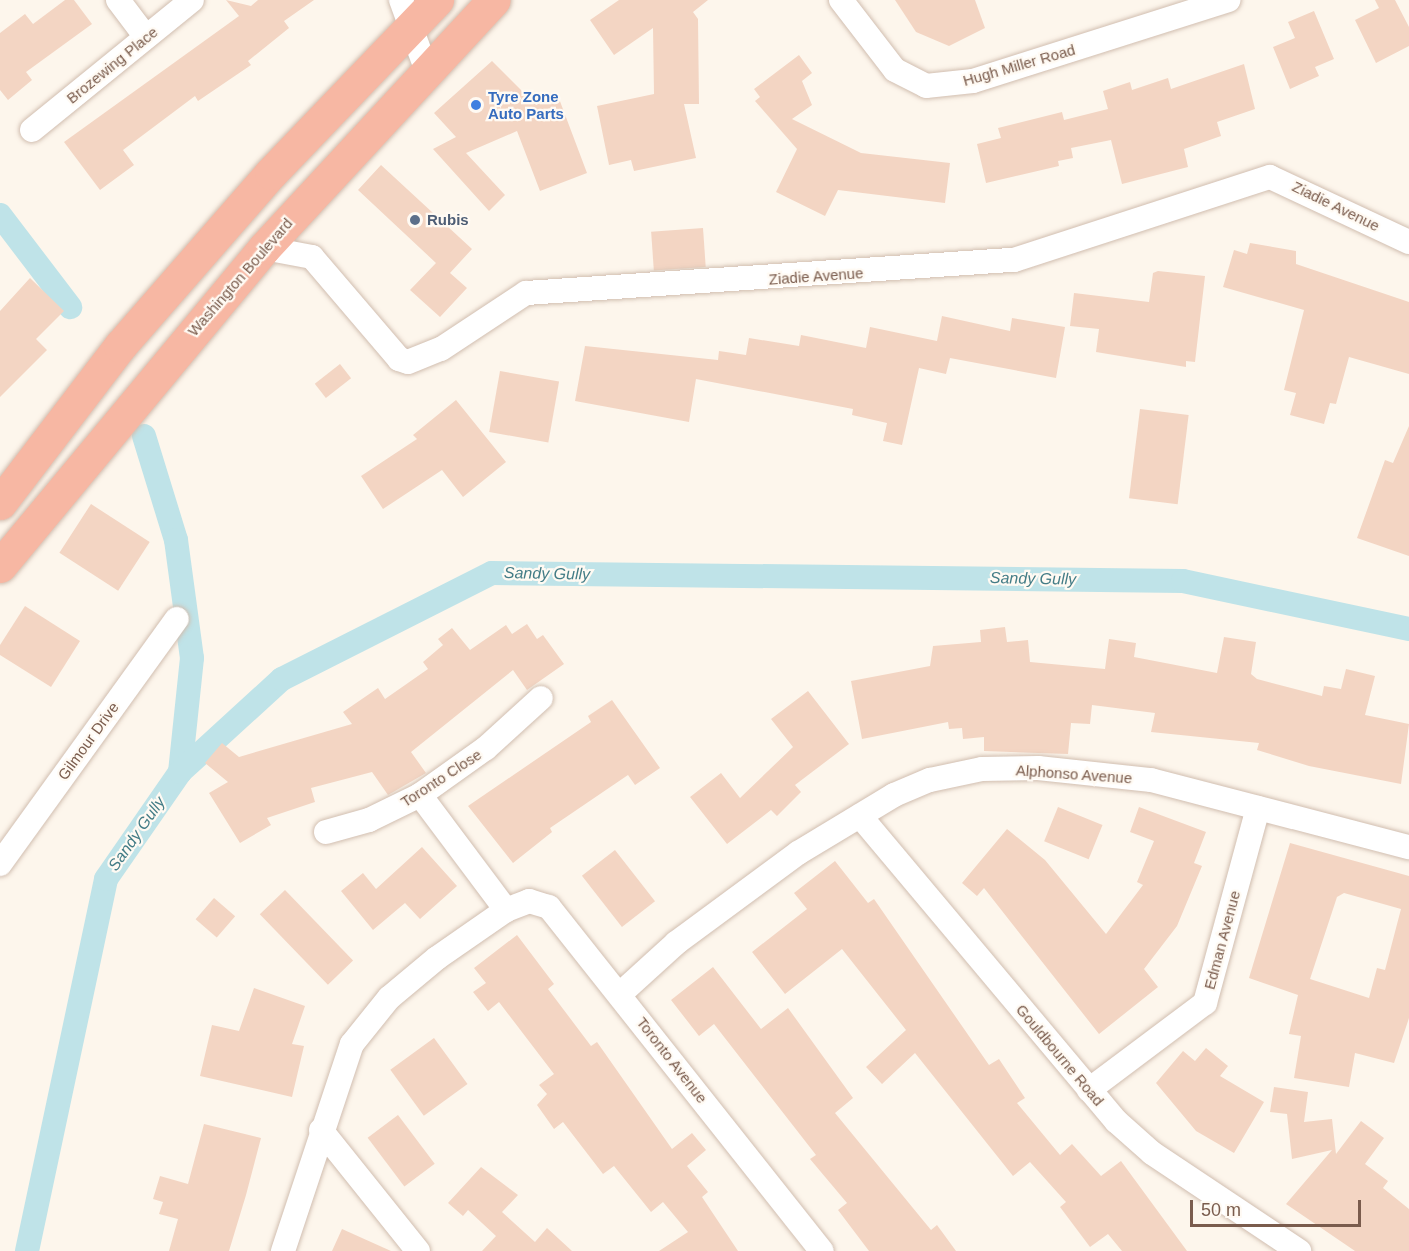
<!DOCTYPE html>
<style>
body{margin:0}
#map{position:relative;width:1409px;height:1251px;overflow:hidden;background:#fdf6ec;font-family:Helvetica,sans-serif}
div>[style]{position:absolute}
.canal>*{height:24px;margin:-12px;padding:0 12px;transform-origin:12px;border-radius:12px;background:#bfe3e8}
.building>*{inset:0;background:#f3d5c3;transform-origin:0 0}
.roads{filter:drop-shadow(0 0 2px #d1beb0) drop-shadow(0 0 2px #d1beb0)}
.minor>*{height:24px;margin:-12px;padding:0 12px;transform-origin:12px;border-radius:12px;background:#fff}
.highway>*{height:33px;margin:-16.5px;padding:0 16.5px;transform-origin:16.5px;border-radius:16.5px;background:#f7b7a3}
.dots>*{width:16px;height:16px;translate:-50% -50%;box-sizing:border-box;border:3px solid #fffaf3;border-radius:50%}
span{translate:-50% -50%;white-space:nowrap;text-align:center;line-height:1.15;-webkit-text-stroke:4.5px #fffaf3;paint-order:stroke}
.street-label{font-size:15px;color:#7a5c4d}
.shop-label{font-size:15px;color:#366cbe;font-weight:700}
.left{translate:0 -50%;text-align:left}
.service-label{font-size:15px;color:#4e5e75;font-weight:700}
.water-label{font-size:16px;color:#437c86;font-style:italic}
.scale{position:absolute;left:1190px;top:1200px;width:171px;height:27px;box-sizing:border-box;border:3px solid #7a5c4d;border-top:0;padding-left:8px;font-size:18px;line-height:21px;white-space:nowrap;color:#7a5c4d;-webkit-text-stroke:4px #fffaf3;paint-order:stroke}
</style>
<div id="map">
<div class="canal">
<div style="left:0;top:215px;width:116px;rotate:52.7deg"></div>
<div style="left:144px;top:436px;width:109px;rotate:72.9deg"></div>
<div style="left:176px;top:540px;width:119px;rotate:82.3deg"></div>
<div style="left:192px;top:658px;width:115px;rotate:96deg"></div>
<div style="left:27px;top:1251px;width:380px;rotate:-78deg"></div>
<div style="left:106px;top:879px;width:130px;rotate:-55.3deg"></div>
<div style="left:180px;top:772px;width:138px;rotate:-42.4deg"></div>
<div style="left:282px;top:679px;width:235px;rotate:-26.8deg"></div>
<div style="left:492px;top:573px;width:691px;rotate:0.66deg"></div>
<div style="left:1183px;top:581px;width:231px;rotate:12deg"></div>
</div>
<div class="building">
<div style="clip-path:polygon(65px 0,74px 0,92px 24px,26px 72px,32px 80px,8px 100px,0 90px,0 33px,25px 14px,33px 24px)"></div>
<div style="clip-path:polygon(226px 0,251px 6px,258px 0,314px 0,284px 21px,289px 28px,248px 61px,251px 65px,198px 101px,195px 96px,123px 150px,134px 165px,100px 190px,64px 142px,239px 16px)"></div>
<div style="clip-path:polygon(619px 0,708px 0,693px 12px,698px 19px,699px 104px,684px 104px,696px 158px,634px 171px,631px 160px,609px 165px,597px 106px,654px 94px,653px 28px,614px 55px,590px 20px)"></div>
<div style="clip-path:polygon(895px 0,975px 0,985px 28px,949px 46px,916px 32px)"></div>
<div style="clip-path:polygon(1375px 0,1395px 0,1409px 27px,1409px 46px,1376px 63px,1355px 20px,1379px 8px)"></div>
<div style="clip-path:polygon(1314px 11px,1334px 59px,1315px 67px,1319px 76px,1290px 89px,1273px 47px,1295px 38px,1288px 22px)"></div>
<div style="clip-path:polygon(799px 55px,812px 73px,802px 81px,812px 105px,792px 119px,861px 153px,950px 163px,945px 203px,838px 190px,825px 216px,776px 192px,797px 149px,755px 101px,760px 97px,754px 89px)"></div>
<div style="clip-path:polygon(492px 61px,536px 105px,558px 96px,587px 173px,540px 191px,517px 131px,466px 153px,505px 195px,489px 211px,433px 149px,456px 137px,434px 113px)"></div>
<div style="clip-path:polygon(1244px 64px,1255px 109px,1217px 122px,1221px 136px,1184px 149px,1188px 167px,1122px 184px,1111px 140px,1071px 148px,1073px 158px,1058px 161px,1059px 166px,986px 183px,977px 144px,1001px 138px,998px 128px,1062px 112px,1064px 120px,1108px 109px,1103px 91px,1130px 82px,1132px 90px,1168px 78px,1171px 89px)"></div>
<div style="clip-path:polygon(381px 165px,472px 249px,450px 273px,467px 288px,440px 317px,410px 290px,436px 263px,358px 190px)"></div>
<div style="left:703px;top:228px;width:39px;height:52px;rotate:86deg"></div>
<div style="clip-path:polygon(1250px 243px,1296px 251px,1296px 264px,1409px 302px,1409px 374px,1349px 357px,1336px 404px,1330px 403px,1324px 424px,1290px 415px,1296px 393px,1284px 390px,1304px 310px,1223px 287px,1234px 250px,1247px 254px)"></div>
<div style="clip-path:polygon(1158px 271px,1205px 276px,1195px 362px,1186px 361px,1186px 367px,1096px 352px,1099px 329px,1070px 326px,1074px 293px,1149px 302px,1153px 273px)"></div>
<div style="clip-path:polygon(30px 278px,64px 311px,36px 339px,47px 350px,0 397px,0 311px)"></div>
<div style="clip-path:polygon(942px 316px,1010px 331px,1012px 318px,1065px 327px,1056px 378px,950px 358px,946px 374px,919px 368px,902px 445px,883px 441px,887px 423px,852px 415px,853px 409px,696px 379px,689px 422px,575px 401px,585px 346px,718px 360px,719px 351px,746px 355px,749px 338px,799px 346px,801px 335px,866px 348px,870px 327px,937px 341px)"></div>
<div style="left:340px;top:364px;width:18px;height:32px;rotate:52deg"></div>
<div style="left:500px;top:371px;width:60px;height:62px;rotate:10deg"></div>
<div style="clip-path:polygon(456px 400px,506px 462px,463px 497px,442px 470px,383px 509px,361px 476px,417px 439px,413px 435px)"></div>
<div style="left:1140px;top:409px;width:49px;height:90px;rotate:7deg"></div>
<div style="clip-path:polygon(1409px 426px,1409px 556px,1357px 538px,1385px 460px,1393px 463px)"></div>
<div style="left:91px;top:504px;width:70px;height:58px;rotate:33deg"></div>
<div style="clip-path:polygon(25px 606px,80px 641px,51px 687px,0 655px,0 645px)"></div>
<div style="clip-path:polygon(527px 624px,537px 639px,543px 635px,564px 664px,527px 690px,513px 670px,411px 752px,426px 773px,388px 795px,372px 772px,311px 788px,315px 802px,267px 818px,271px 825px,240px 843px,209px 793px,228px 782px,205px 763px,222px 743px,239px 757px,352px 724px,343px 712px,378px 688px,385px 699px,428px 669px,423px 662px,443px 645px,438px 639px,452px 628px,470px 650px,506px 625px,512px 634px)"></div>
<div style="clip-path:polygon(1005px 627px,1007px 642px,1028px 640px,1030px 662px,1105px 669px,1109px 639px,1136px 643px,1134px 657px,1217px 673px,1224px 637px,1256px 642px,1251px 674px,1257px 679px,1322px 696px,1324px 686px,1341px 689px,1346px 669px,1375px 676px,1365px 715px,1409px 724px,1401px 784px,1309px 766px,1257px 750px,1259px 743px,1151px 732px,1155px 713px,1092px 705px,1090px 724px,1071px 723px,1068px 754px,984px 751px,984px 737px,963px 739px,962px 728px,949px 729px,948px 722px,862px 739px,851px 681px,930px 666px,933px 646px,981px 642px,980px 630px)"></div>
<div style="clip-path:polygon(808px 691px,849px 744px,795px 785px,801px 792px,777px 816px,771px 810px,727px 844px,690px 797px,721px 773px,740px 798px,793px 747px,771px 719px)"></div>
<div style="clip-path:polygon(612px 700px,660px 768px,635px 785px,628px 775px,550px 828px,552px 832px,513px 863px,468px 806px,591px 722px,588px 716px)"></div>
<div style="left:1058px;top:807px;width:48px;height:37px;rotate:22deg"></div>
<div style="clip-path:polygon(1139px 807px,1206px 832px,1194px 863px,1202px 866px,1177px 926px,1144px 969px,1158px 987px,1099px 1034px,984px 888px,977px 896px,962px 883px,1007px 829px,1045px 860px,1106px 934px,1143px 885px,1137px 882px,1154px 841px,1130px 832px)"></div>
<div style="clip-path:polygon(evenodd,1290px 843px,1409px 876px,1409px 1018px,1394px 1063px,1355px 1053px,1349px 1087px,1294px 1078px,1301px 1036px,1289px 1034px,1298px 995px,1249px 978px,1290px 843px,1344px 893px,1401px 909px,1385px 970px,1377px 968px,1369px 998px,1310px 979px,1337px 897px,1344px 893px)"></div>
<div style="clip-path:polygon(422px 847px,457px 886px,420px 919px,405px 903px,373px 930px,341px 891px,363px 873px,376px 889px)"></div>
<div style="left:615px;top:850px;width:65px;height:42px;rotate:52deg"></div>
<div style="clip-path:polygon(835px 861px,868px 903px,874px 899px,989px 1065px,999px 1059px,1025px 1098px,1017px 1103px,1060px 1155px,1072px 1144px,1101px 1176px,1121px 1161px,1187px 1251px,1122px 1251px,1108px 1234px,1090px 1247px,1060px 1207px,1066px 1202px,1030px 1162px,1013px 1176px,915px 1053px,882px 1084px,866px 1067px,906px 1030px,842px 949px,785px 994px,752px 952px,807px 909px,794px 893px)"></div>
<div style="left:285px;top:890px;width:98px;height:35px;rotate:46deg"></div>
<div style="left:214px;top:898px;width:28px;height:28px;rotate:41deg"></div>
<div style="clip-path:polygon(517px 935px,554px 984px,548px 989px,591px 1046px,597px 1042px,672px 1149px,692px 1133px,706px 1150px,687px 1166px,708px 1192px,702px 1197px,738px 1251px,659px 1251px,688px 1232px,663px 1202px,651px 1212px,614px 1166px,603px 1174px,563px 1122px,554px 1129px,537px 1105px,547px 1094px,539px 1085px,554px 1074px,499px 1002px,488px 1011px,473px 992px,486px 983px,474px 968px)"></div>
<div style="clip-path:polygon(713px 967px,761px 1029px,788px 1008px,853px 1098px,835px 1113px,931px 1230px,937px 1225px,956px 1251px,869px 1251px,838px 1210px,847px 1203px,810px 1159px,816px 1155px,714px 1024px,699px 1036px,671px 1000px)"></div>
<div style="clip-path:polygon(254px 988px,305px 1006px,292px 1044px,304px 1046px,292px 1097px,200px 1076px,212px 1025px,239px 1031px)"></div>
<div style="left:434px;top:1038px;width:57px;height:54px;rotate:54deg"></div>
<div style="clip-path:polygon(1206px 1048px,1228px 1066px,1220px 1076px,1264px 1102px,1234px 1153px,1196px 1131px,1156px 1083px,1183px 1051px,1195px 1061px)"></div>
<div style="clip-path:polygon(1274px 1087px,1308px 1092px,1304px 1122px,1332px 1119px,1336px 1154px,1361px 1121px,1384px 1138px,1365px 1164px,1388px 1181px,1383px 1188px,1409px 1209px,1409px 1251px,1355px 1251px,1286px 1204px,1332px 1150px,1292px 1159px,1287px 1114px,1270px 1112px)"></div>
<div style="left:398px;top:1115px;width:61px;height:38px;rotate:53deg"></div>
<div style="clip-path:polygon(204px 1124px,261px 1138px,246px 1195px,229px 1251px,169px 1251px,178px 1219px,159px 1214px,163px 1202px,153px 1199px,160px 1176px,188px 1184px)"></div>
<div style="clip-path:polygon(481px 1167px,518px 1195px,502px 1212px,535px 1242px,547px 1228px,572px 1251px,482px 1251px,496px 1236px,468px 1210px,463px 1216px,448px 1203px)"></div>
<div style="clip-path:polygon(342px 1229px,391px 1251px,332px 1251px)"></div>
</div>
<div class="roads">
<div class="minor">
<div style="left:118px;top:0;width:46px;rotate:52.9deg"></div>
<div style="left:401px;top:0;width:79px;rotate:70deg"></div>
<div style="left:841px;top:0;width:88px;rotate:52.4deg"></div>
<div style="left:895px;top:70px;width:35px;rotate:27deg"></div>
<div style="left:926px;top:86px;width:47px;rotate:-6.1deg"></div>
<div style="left:973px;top:81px;width:268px;rotate:-17.6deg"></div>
<div style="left:32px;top:130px;width:206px;rotate:-39.1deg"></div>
<div style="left:264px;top:248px;width:49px;rotate:10.6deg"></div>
<div style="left:312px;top:257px;width:134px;rotate:49.5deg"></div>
<div style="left:399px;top:359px;width:9px;rotate:18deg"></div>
<div style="left:408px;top:362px;width:35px;rotate:-22deg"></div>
<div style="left:441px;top:349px;width:102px;rotate:-33.4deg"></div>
<div style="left:526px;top:293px;width:489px;rotate:-3.9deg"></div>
<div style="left:1014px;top:260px;width:269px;rotate:-18deg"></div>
<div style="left:1270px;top:177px;width:153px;rotate:25.1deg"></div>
<div style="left:420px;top:795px;width:144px;rotate:53.2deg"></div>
<div style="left:860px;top:816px;width:398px;rotate:50deg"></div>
<div style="left:1116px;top:1121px;width:48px;rotate:41.6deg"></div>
<div style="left:1152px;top:1153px;width:177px;rotate:33.7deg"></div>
<div style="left:326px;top:832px;width:45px;rotate:-15.6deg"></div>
<div style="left:369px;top:820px;width:57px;rotate:-26.1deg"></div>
<div style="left:420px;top:795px;width:81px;rotate:-35.5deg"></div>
<div style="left:486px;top:748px;width:74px;rotate:-42.3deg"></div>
<div style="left:0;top:864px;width:302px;rotate:-54.2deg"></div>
<div style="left:620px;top:994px;width:76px;rotate:-42.3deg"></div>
<div style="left:676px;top:943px;width:152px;rotate:-36.4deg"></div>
<div style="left:798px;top:853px;width:112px;rotate:-31.1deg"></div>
<div style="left:894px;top:795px;width:39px;rotate:-23deg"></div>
<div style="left:930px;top:780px;width:53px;rotate:-11.9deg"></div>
<div style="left:982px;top:769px;width:56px;rotate:-1deg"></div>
<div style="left:1038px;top:768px;width:114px;rotate:6.1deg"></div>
<div style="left:1151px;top:780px;width:267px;rotate:14.6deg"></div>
<div style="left:1089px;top:1090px;width:145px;rotate:-36.9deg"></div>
<div style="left:1205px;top:1003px;width:202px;rotate:-74.8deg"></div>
<div style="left:321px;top:1130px;width:155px;rotate:51.3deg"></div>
<div style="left:283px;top:1251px;width:218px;rotate:-71.6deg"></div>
<div style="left:352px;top:1044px;width:59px;rotate:-51.2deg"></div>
<div style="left:389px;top:998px;width:62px;rotate:-39.8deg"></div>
<div style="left:437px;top:958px;width:84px;rotate:-34.8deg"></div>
<div style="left:506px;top:910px;width:25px;rotate:-21deg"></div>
<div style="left:529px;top:901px;width:21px;rotate:17deg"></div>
<div style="left:549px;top:907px;width:439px;rotate:51.6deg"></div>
</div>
<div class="highway">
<div style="left:0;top:503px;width:198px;rotate:-52.6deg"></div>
<div style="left:120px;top:346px;width:230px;rotate:-48.9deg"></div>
<div style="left:271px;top:173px;width:240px;rotate:-46.2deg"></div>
<div style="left:0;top:566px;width:413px;rotate:-50.3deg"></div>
<div style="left:264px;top:248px;width:338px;rotate:-47.2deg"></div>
</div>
</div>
<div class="dots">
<div style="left:476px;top:105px;background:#3f7fe0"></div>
<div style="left:415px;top:220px;background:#5c6f8a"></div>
</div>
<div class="street-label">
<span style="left:112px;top:65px;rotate:-39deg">Brozewing Place</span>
<span style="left:1019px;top:65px;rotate:-16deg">Hugh Miller Road</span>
<span style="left:1336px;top:206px;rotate:26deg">Ziadie Avenue</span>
<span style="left:816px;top:276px;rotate:-4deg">Ziadie Avenue</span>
<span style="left:240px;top:277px;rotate:-49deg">Washington Boulevard</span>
<span style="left:88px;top:741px;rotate:-54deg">Gilmour Drive</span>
<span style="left:1074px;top:774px;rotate:4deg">Alphonso Avenue</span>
<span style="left:441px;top:778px;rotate:-33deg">Toronto Close</span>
<span style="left:1222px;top:940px;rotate:-75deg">Edman Avenue</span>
<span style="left:1060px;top:1055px;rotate:50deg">Gouldbourne Road</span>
<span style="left:672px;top:1060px;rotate:52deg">Toronto Avenue</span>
</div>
<div class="shop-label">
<span class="left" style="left:488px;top:105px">Tyre Zone<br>Auto Parts</span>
</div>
<div class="service-label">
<span class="left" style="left:427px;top:220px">Rubis</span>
</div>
<div class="water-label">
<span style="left:547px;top:574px;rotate:1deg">Sandy Gully</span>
<span style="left:1033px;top:579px;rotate:1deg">Sandy Gully</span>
<span style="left:137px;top:834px;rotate:-55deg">Sandy Gully</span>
</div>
<div class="scale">50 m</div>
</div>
